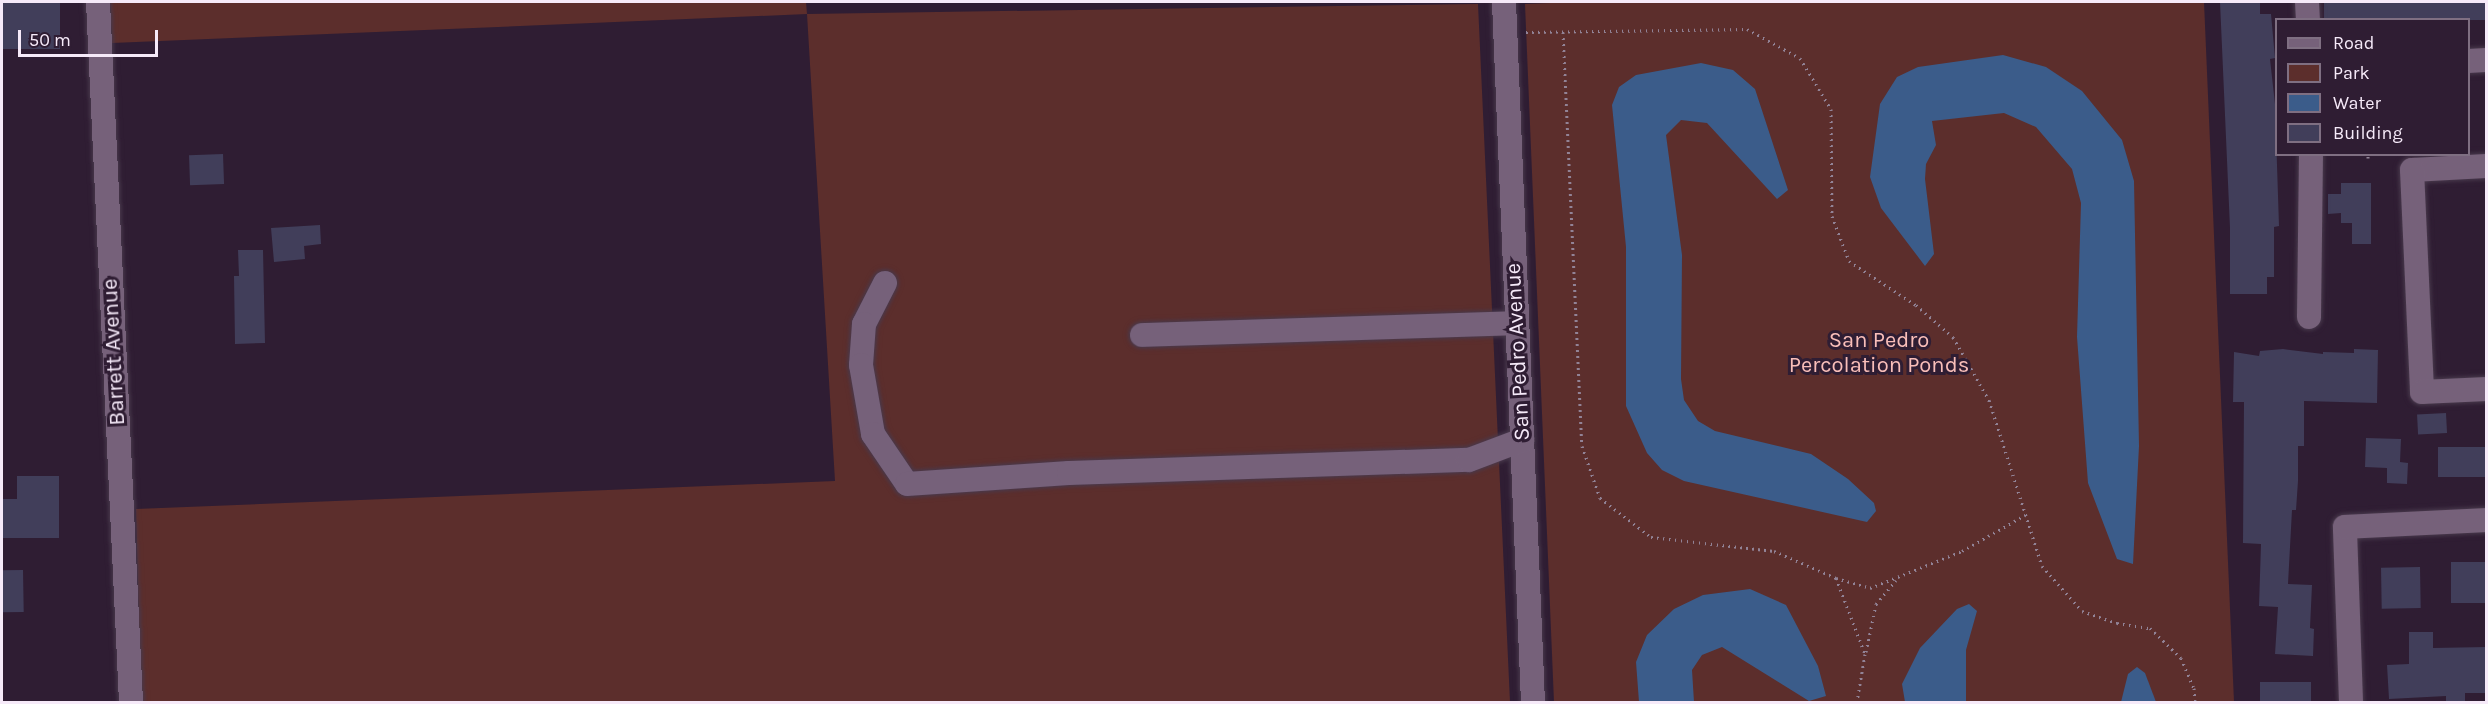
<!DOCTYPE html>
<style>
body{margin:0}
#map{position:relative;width:2488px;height:704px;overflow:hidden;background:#2f1d33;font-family:Karla,sans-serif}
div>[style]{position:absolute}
.green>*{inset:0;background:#5c2e2c}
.water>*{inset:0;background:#3b5c8a}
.building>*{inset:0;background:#413e5a;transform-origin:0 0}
.path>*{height:3px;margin-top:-1.5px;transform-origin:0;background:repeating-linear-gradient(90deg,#928396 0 1.5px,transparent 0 6px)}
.roads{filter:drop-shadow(0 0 2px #48394c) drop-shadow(0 0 2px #48394c)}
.minor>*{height:24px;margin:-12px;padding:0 12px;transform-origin:12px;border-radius:12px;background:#76617a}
span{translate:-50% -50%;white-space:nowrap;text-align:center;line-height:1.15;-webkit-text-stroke:6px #2f1d33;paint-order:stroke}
.park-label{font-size:22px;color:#f9beb9}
.street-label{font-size:22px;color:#f6eaf9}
.frame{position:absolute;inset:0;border:3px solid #f6eaf9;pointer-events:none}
.legend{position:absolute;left:2275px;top:18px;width:195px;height:138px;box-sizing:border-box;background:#2f1d33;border:2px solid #7f6f82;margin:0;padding:8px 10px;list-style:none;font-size:18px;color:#f6eaf9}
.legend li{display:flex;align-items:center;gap:12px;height:30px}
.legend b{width:30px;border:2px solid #7f6f82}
.scale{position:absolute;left:18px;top:30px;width:140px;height:27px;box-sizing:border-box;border:3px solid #f6eaf9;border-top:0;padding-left:8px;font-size:18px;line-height:21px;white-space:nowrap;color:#f6eaf9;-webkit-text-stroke:4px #2f1d33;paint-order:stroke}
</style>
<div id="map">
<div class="green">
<div style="clip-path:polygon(110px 2px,806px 2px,807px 14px,1478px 4px,1510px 702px,141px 702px,136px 509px,835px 481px,807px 14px,112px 43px)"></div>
<div style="clip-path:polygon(1575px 2px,2204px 2px,2234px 702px,1554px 702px,1525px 4px)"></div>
</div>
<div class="water">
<div style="clip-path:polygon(2003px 55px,2046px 67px,2082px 91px,2122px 140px,2134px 181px,2139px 446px,2133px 564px,2117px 559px,2088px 483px,2077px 337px,2081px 203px,2072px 169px,2036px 127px,2004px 113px,1932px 121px,1936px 145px,1926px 164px,1925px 179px,1934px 254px,1925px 266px,1881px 208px,1870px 177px,1880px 104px,1897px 77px,1918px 67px)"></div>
<div style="clip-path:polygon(1701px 63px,1733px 70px,1755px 89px,1788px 190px,1777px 199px,1707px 123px,1681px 120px,1666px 135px,1682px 255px,1681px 379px,1684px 400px,1698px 421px,1715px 431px,1811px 454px,1848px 479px,1874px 503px,1876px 511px,1867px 522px,1684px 481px,1662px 470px,1647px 453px,1626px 406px,1626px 247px,1612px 105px,1619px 87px,1636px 75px)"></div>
<div style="clip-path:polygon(1750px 589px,1786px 605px,1818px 666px,1826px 696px,1809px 701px,1722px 647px,1702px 655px,1692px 670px,1694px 702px,1639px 702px,1636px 662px,1647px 635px,1674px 609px,1703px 595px)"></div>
<div style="clip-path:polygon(1969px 604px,1977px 611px,1966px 650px,1966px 702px,1905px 702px,1902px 684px,1920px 648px,1957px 609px)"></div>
<div style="clip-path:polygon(2137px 667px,2145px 673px,2156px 702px,2121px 702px,2128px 674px)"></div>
</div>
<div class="building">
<div style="left:2px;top:2px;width:58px;height:47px"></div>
<div style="clip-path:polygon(2220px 2px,2260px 2px,2260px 14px,2271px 14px,2275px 58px,2270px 59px,2275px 104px,2279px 226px,2274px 227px,2274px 277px,2267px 277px,2267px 294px,2230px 294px,2230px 228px)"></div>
<div style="left:2324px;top:2px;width:163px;height:18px"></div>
<div style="left:223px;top:154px;width:30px;height:34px;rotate:88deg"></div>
<div style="clip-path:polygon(2341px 183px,2371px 183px,2371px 244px,2352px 244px,2352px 223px,2341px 223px,2341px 213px,2328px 214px,2328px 194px,2341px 194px)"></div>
<div style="clip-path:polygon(320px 225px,321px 244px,304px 246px,305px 259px,274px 262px,271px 228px)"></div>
<div style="clip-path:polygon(238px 250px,263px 250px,265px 343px,235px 344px,234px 276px,239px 276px)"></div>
<div style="clip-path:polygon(2283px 349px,2323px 354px,2323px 352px,2354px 353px,2354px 349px,2378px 350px,2377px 403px,2304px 401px,2304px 446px,2298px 446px,2298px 481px,2296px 510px,2292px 510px,2288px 584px,2312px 585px,2310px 628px,2314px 629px,2313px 656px,2275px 654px,2278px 607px,2259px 606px,2261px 544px,2243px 543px,2244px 402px,2233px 402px,2234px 352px,2259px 356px,2260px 351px)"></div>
<div style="left:2446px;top:413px;width:20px;height:29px;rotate:87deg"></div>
<div style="clip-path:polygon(2366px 438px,2401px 439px,2400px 462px,2408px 463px,2407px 484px,2387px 483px,2387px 468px,2365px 467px)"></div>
<div style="left:2487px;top:447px;width:30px;height:49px;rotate:90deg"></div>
<div style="clip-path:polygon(17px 476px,59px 476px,59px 538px,2px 538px,2px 499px,17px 499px)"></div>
<div style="left:2487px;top:562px;width:41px;height:36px;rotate:90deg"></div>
<div style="left:2420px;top:567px;width:41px;height:39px;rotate:89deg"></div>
<div style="left:23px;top:570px;width:42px;height:21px;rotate:89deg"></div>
<div style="clip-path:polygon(2409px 632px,2433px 632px,2433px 648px,2487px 647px,2487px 693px,2465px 693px,2465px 702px,2446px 702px,2446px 696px,2389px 699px,2387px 665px,2409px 664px)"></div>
<div style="left:2260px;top:682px;width:51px;height:20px"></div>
</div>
<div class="path">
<div style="left:1526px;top:32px;width:221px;rotate:-0.8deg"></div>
<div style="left:1747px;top:29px;width:60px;rotate:28.7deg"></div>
<div style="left:1800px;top:58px;width:60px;rotate:58.7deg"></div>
<div style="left:1831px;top:109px;width:107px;rotate:89.5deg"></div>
<div style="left:1832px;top:216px;width:48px;rotate:69.3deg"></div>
<div style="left:1849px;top:261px;width:80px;rotate:33.3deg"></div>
<div style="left:1916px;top:305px;width:49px;rotate:40.9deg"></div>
<div style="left:1953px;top:337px;width:73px;rotate:60.3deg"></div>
<div style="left:1989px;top:400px;width:174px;rotate:72.3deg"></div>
<div style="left:2042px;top:566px;width:60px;rotate:48.4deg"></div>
<div style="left:2082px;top:611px;width:37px;rotate:19deg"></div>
<div style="left:2117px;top:623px;width:33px;rotate:9deg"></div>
<div style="left:2150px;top:628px;width:43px;rotate:44.1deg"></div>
<div style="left:2181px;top:658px;width:33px;rotate:67deg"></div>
<div style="left:2194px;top:688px;width:14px;rotate:86deg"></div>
<div style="left:1563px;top:32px;width:414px;rotate:87.4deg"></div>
<div style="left:1582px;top:446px;width:55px;rotate:70.9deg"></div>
<div style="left:1600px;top:498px;width:64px;rotate:37.4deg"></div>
<div style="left:1651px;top:537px;width:124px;rotate:6.5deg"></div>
<div style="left:1774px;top:551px;width:68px;rotate:23.5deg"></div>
<div style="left:1836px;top:578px;width:35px;rotate:16deg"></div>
<div style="left:1870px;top:588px;width:99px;rotate:-21.9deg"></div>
<div style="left:1962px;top:551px;width:73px;rotate:-29.7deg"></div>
<div style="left:2368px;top:158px;width:4px;rotate:-90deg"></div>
<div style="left:1836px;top:578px;width:81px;rotate:69.1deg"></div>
<div style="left:1865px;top:654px;width:49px;rotate:99.5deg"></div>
<div style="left:1866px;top:652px;width:49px;rotate:-78.2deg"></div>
<div style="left:1876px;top:604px;width:31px;rotate:-50deg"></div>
</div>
<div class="roads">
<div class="minor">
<div style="left:98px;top:2px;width:701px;rotate:87.3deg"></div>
<div style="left:1504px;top:2px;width:701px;rotate:87.63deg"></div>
<div style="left:2307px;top:2px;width:18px;rotate:87deg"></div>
<div style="left:2468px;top:61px;width:18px;rotate:-3deg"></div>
<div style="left:2486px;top:166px;width:74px;rotate:176.9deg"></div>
<div style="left:2412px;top:170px;width:222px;rotate:87.4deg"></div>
<div style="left:2422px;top:392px;width:64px;rotate:-2.7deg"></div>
<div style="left:885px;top:283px;width:46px;rotate:117.1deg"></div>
<div style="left:864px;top:324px;width:41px;rotate:94.2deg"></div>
<div style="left:861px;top:365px;width:70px;rotate:80.1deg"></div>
<div style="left:873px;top:434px;width:60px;rotate:55.8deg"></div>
<div style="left:907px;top:484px;width:162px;rotate:-3.9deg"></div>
<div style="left:1069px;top:473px;width:400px;rotate:-1.9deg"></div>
<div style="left:1469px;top:460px;width:57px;rotate:-20.7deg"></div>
<div style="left:2309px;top:317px;width:163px;rotate:-89.3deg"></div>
<div style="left:1142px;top:335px;width:375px;rotate:-1.8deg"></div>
<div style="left:2351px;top:702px;width:175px;rotate:-92deg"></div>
<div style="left:2345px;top:527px;width:141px;rotate:-2.8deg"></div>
</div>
</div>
<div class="park-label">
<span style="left:1879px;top:353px">San Pedro<br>Percolation Ponds</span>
</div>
<div class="street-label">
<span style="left:114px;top:352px;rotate:-93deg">Barrett Avenue</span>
<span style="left:1518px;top:352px;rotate:-93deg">San Pedro Avenue</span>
</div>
<div class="frame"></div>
<ul class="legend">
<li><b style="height:8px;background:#76617a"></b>Road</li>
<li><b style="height:16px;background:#5c2e2c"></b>Park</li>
<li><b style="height:16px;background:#3b5c8a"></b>Water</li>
<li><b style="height:16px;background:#413e5a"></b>Building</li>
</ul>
<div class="scale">50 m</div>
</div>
